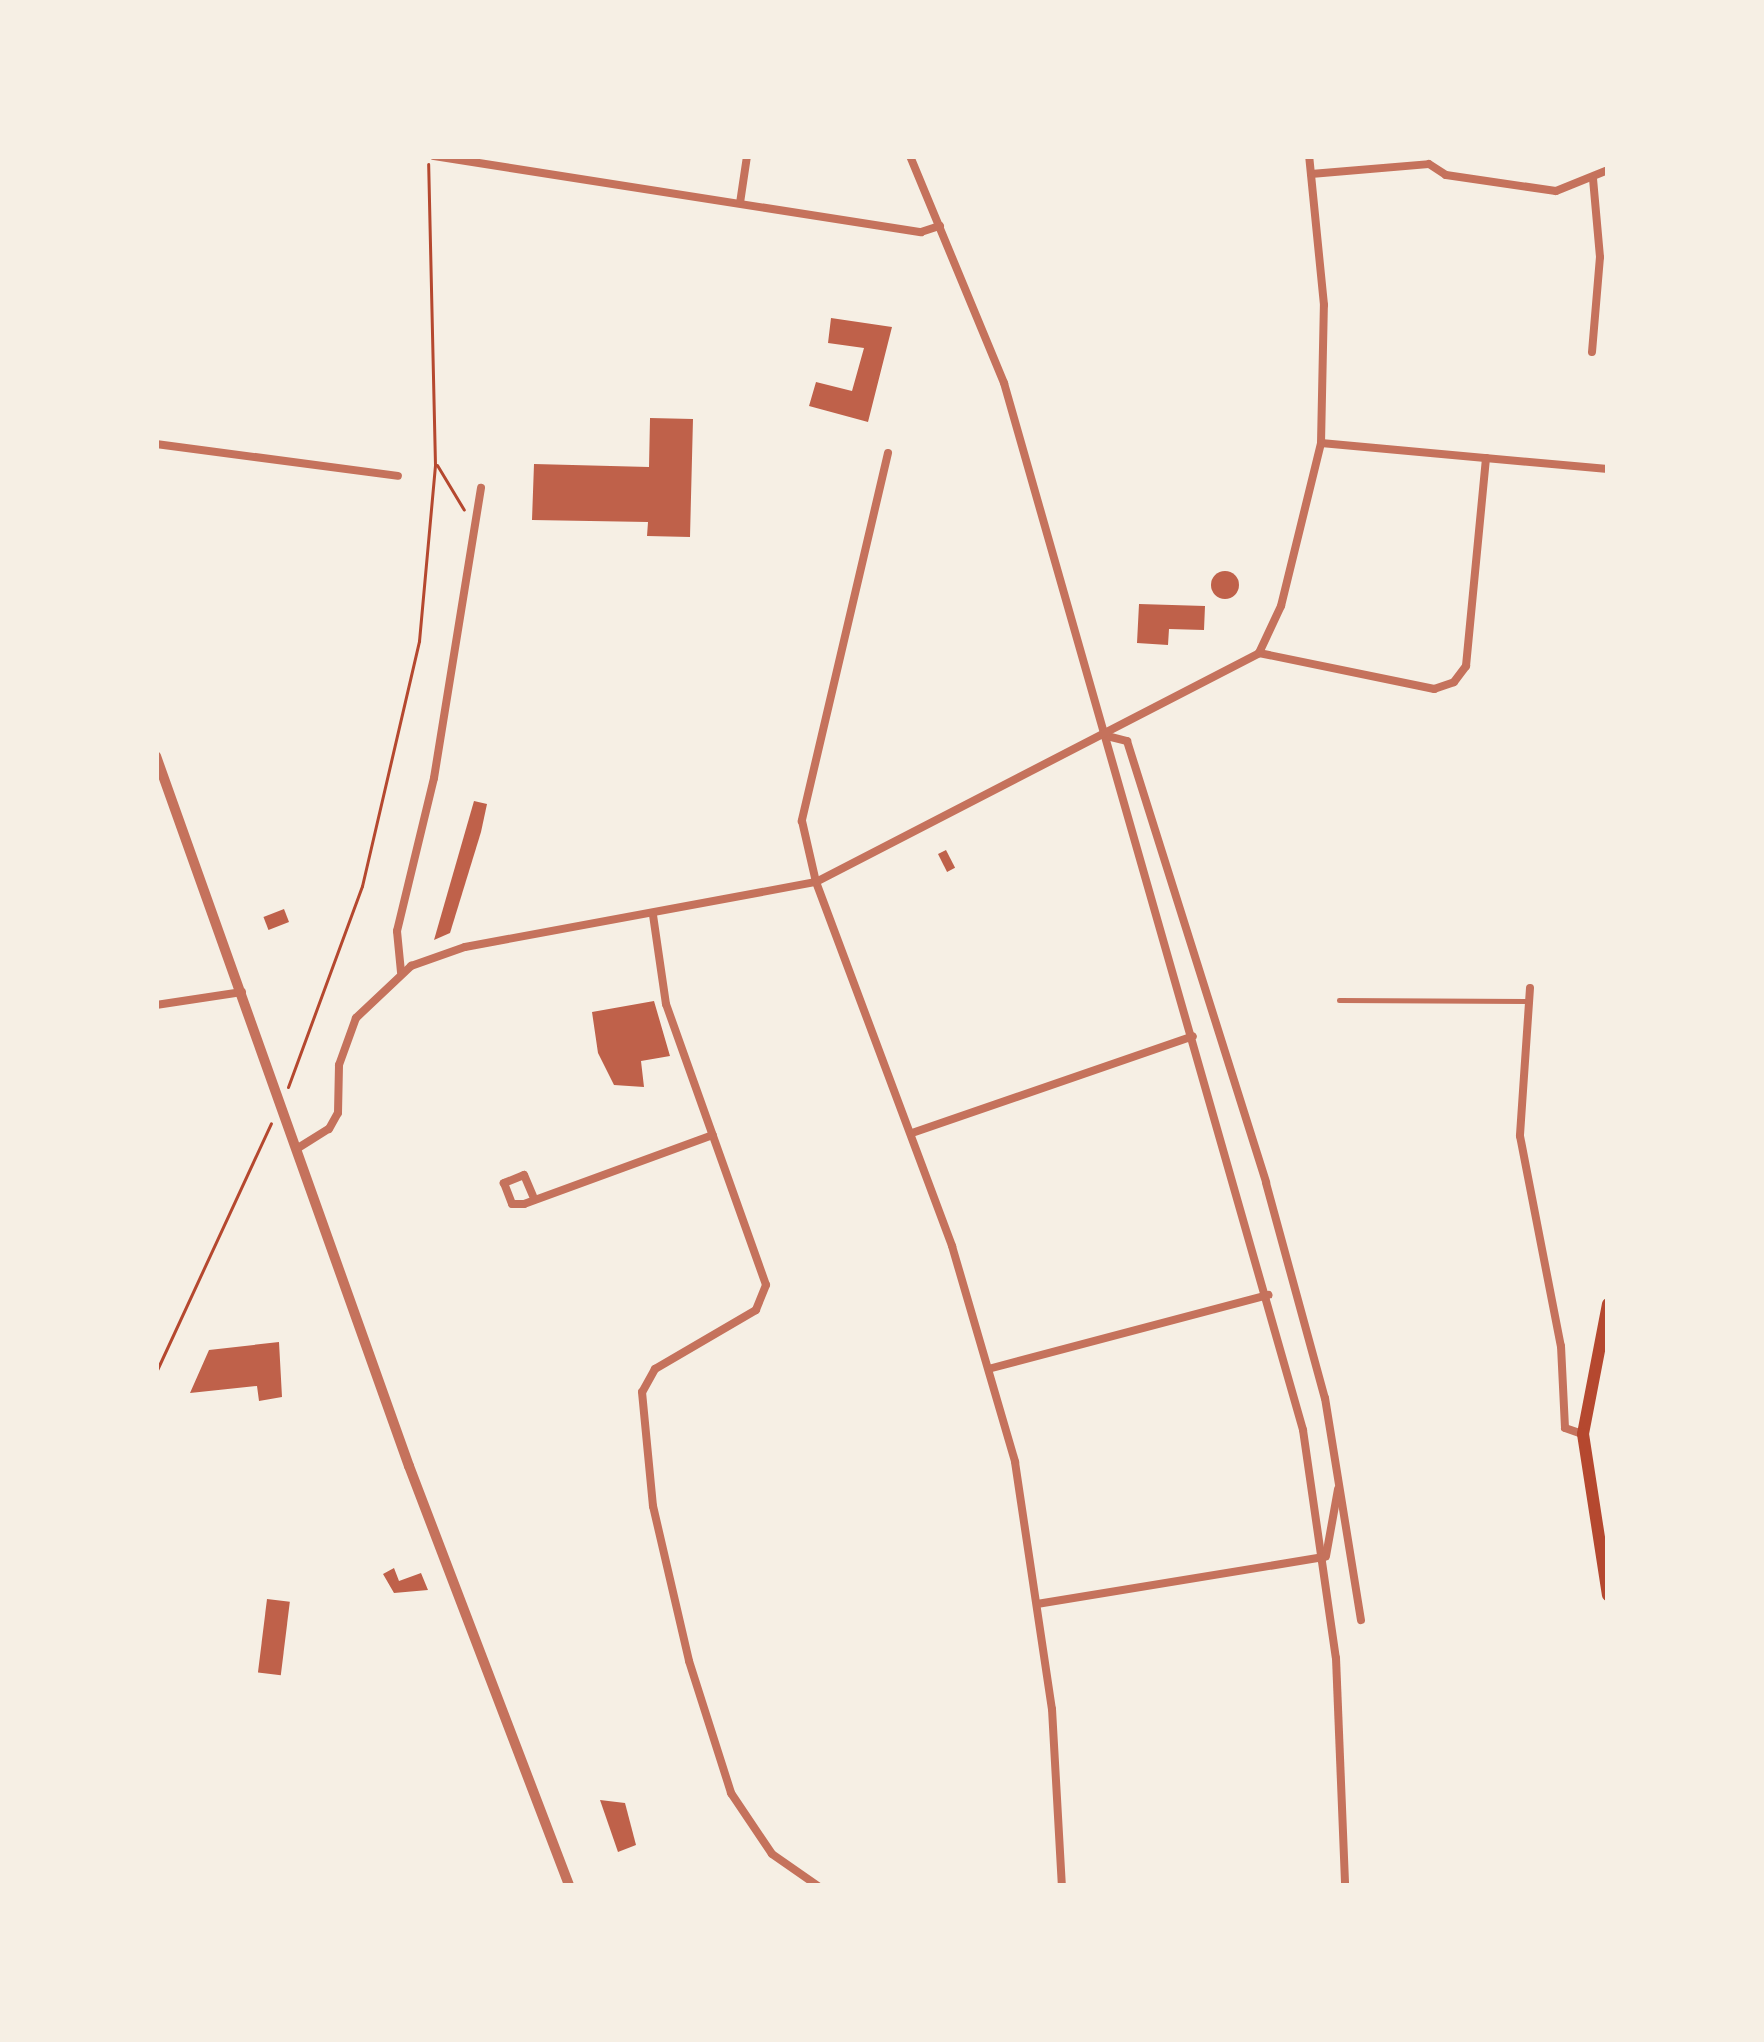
<!DOCTYPE html>
<style>
body{margin:0}
#map{position:relative;width:1764px;height:2042px;overflow:hidden;background:#f6efe4;font-family:Karla,sans-serif}
div>[style]{position:absolute}
.building>*{inset:0;background:#bf614a;transform-origin:0 0}
.round{border-radius:50%}
.path>*{height:3px;margin:-1.5px;padding:0 1.5px;transform-origin:1.5px;border-radius:1.5px;background:#b5482f}
.service>*{height:4.5px;margin:-2.25px;padding:0 2.25px;transform-origin:2.25px;border-radius:2.25px;background:#c5725c}
.minor>*{height:8px;margin:-4px;padding:0 4px;transform-origin:4px;border-radius:4px;background:#c5725c}
.tertiary>*{height:10px;margin:-5px;padding:0 5px;transform-origin:5px;border-radius:5px;background:#c5725c}
.secondary>*{height:12px;margin:-6px;padding:0 6px;transform-origin:6px;border-radius:6px;background:#b5482f}
span{translate:-50% -50%;white-space:nowrap;text-align:center;line-height:1.15;-webkit-text-stroke:12px #f6efe4;paint-order:stroke}
.frame{position:absolute;inset:0;border:159px solid #f6efe4;pointer-events:none}
</style>
<div id="map">
<div class="building">
<div style="clip-path:polygon(831px 318px,892px 327px,868px 422px,809px 406px,816px 382px,852px 391px,864px 348px,828px 343px)"></div>
<div style="clip-path:polygon(650px 418px,693px 419px,690px 537px,647px 536px,648px 522px,532px 520px,534px 464px,649px 467px)"></div>
<div class="round" style="left:1211px;top:571px;width:28px;height:28px"></div>
<div style="clip-path:polygon(1139px 604px,1205px 606px,1204px 630px,1169px 629px,1168px 645px,1137px 643px)"></div>
<div style="clip-path:polygon(474px 801px,487px 804px,481px 832px,450px 933px,434px 940px)"></div>
<div style="left:946px;top:850px;width:20px;height:9px;rotate:63deg"></div>
<div style="left:284px;top:909px;width:14px;height:22px;rotate:69deg"></div>
<div style="clip-path:polygon(654px 1001px,670px 1056px,641px 1061px,644px 1087px,614px 1085px,598px 1053px,592px 1012px)"></div>
<div style="clip-path:polygon(279px 1342px,282px 1397px,259px 1401px,257px 1386px,190px 1393px,209px 1350px)"></div>
<div style="clip-path:polygon(394px 1568px,399px 1581px,421px 1573px,428px 1590px,394px 1593px,383px 1574px)"></div>
<div style="left:267px;top:1599px;width:23px;height:74px;rotate:7deg"></div>
<div style="clip-path:polygon(600px 1800px,625px 1803px,636px 1845px,618px 1852px)"></div>
</div>
<div class="path">
<div style="left:437px;top:465px;width:52px;rotate:59deg"></div>
<div style="left:288px;top:1087px;width:214px;rotate:-69.8deg"></div>
<div style="left:362px;top:886px;width:252px;rotate:-76.9deg"></div>
<div style="left:419px;top:641px;width:177px;rotate:-84.8deg"></div>
<div style="left:435px;top:465px;width:301px;rotate:-91.3deg"></div>
<div style="left:156px;top:1372px;width:274px;rotate:-65.2deg"></div>
</div>
<div class="service">
<div style="left:1339px;top:1000px;width:191px;rotate:0.3deg"></div>
</div>
<div class="minor">
<div style="left:434px;top:156px;width:493px;rotate:8.9deg"></div>
<div style="left:921px;top:232px;width:20px;rotate:-18deg"></div>
<div style="left:910px;top:156px;width:246px;rotate:67.5deg"></div>
<div style="left:1004px;top:383px;width:1089px;rotate:74.06deg"></div>
<div style="left:1303px;top:1430px;width:230px;rotate:81.8deg"></div>
<div style="left:1336px;top:1658px;width:228px;rotate:87.7deg"></div>
<div style="left:1311px;top:174px;width:118px;rotate:-4.8deg"></div>
<div style="left:1429px;top:164px;width:20px;rotate:33deg"></div>
<div style="left:1446px;top:175px;width:111px;rotate:8.3deg"></div>
<div style="left:1556px;top:191px;width:56px;rotate:-22deg"></div>
<div style="left:740px;top:203px;width:48px;rotate:-81.5deg"></div>
<div style="left:1592px;top:352px;width:95px;rotate:-85.2deg"></div>
<div style="left:1600px;top:257px;width:79px;rotate:-95.1deg"></div>
<div style="left:1321px;top:443px;width:288px;rotate:5.2deg"></div>
<div style="left:156px;top:444px;width:244px;rotate:7.5deg"></div>
<div style="left:888px;top:453px;width:378px;rotate:103.2deg"></div>
<div style="left:802px;top:821px;width:63px;rotate:77.1deg"></div>
<div style="left:816px;top:882px;width:389px;rotate:69.5deg"></div>
<div style="left:952px;top:1246px;width:225px;rotate:73.7deg"></div>
<div style="left:1015px;top:1462px;width:250px;rotate:81.5deg"></div>
<div style="left:1052px;top:1709px;width:177px;rotate:86.8deg"></div>
<div style="left:1259px;top:653px;width:179px;rotate:11.6deg"></div>
<div style="left:1434px;top:689px;width:21px;rotate:-19deg"></div>
<div style="left:1454px;top:682px;width:20px;rotate:-53deg"></div>
<div style="left:1466px;top:666px;width:209px;rotate:-84.5deg"></div>
<div style="left:1103px;top:735px;width:25px;rotate:14deg"></div>
<div style="left:1127px;top:741px;width:463px;rotate:72.5deg"></div>
<div style="left:1266px;top:1183px;width:223px;rotate:74.7deg"></div>
<div style="left:1325px;top:1398px;width:225px;rotate:80.8deg"></div>
<div style="left:653px;top:915px;width:90px;rotate:81.7deg"></div>
<div style="left:666px;top:1004px;width:298px;rotate:70.4deg"></div>
<div style="left:766px;top:1285px;width:27px;rotate:112deg"></div>
<div style="left:756px;top:1310px;width:117px;rotate:149.7deg"></div>
<div style="left:655px;top:1369px;width:26px;rotate:119deg"></div>
<div style="left:642px;top:1392px;width:115px;rotate:84.5deg"></div>
<div style="left:653px;top:1506px;width:159px;rotate:76.9deg"></div>
<div style="left:689px;top:1661px;width:139px;rotate:72.3deg"></div>
<div style="left:731px;top:1793px;width:73px;rotate:56.1deg"></div>
<div style="left:772px;top:1854px;width:56px;rotate:34.8deg"></div>
<div style="left:401px;top:972px;width:41px;rotate:-95.6deg"></div>
<div style="left:397px;top:931px;width:157px;rotate:-76.4deg"></div>
<div style="left:434px;top:778px;width:294px;rotate:-80.8deg"></div>
<div style="left:1530px;top:988px;width:148px;rotate:93.9deg"></div>
<div style="left:1520px;top:1136px;width:214px;rotate:79deg"></div>
<div style="left:1561px;top:1346px;width:82px;rotate:87.2deg"></div>
<div style="left:1565px;top:1428px;width:18px;rotate:19deg"></div>
<div style="left:156px;top:1005px;width:87px;rotate:-8.6deg"></div>
<div style="left:912px;top:1133px;width:297px;rotate:-19deg"></div>
<div style="left:298px;top:1148px;width:36px;rotate:-32deg"></div>
<div style="left:329px;top:1129px;width:18px;rotate:-61deg"></div>
<div style="left:338px;top:1113px;width:48px;rotate:-88.8deg"></div>
<div style="left:339px;top:1065px;width:50px;rotate:-70.1deg"></div>
<div style="left:356px;top:1018px;width:76px;rotate:-43.4deg"></div>
<div style="left:411px;top:966px;width:57px;rotate:-19.4deg"></div>
<div style="left:465px;top:947px;width:357px;rotate:-10.5deg"></div>
<div style="left:816px;top:882px;width:499px;rotate:-27.3deg"></div>
<div style="left:1259px;top:653px;width:52px;rotate:-64.9deg"></div>
<div style="left:1281px;top:606px;width:168px;rotate:-76.2deg"></div>
<div style="left:1321px;top:443px;width:138px;rotate:-88.8deg"></div>
<div style="left:1324px;top:305px;width:150px;rotate:-95.7deg"></div>
<div style="left:533px;top:1196px;width:23px;rotate:-113deg"></div>
<div style="left:524px;top:1175px;width:22px;rotate:158deg"></div>
<div style="left:504px;top:1183px;width:22px;rotate:69deg"></div>
<div style="left:512px;top:1204px;width:12px"></div>
<div style="left:524px;top:1204px;width:201px;rotate:-20.1deg"></div>
<div style="left:992px;top:1368px;width:286px;rotate:-14.8deg"></div>
<div style="left:1326px;top:1556px;width:68px;rotate:-79.8deg"></div>
<div style="left:1037px;top:1604px;width:292px;rotate:-9.3deg"></div>
</div>
<div class="tertiary">
<div style="left:156px;top:756px;width:754px;rotate:70.39deg"></div>
<div style="left:409px;top:1466px;width:449px;rotate:69.1deg"></div>
</div>
<div class="secondary">
<div style="left:1608px;top:1304px;width:132px;rotate:100.9deg"></div>
<div style="left:1583px;top:1434px;width:163px;rotate:81.2deg"></div>
</div>
<div class="frame"></div>
</div>
